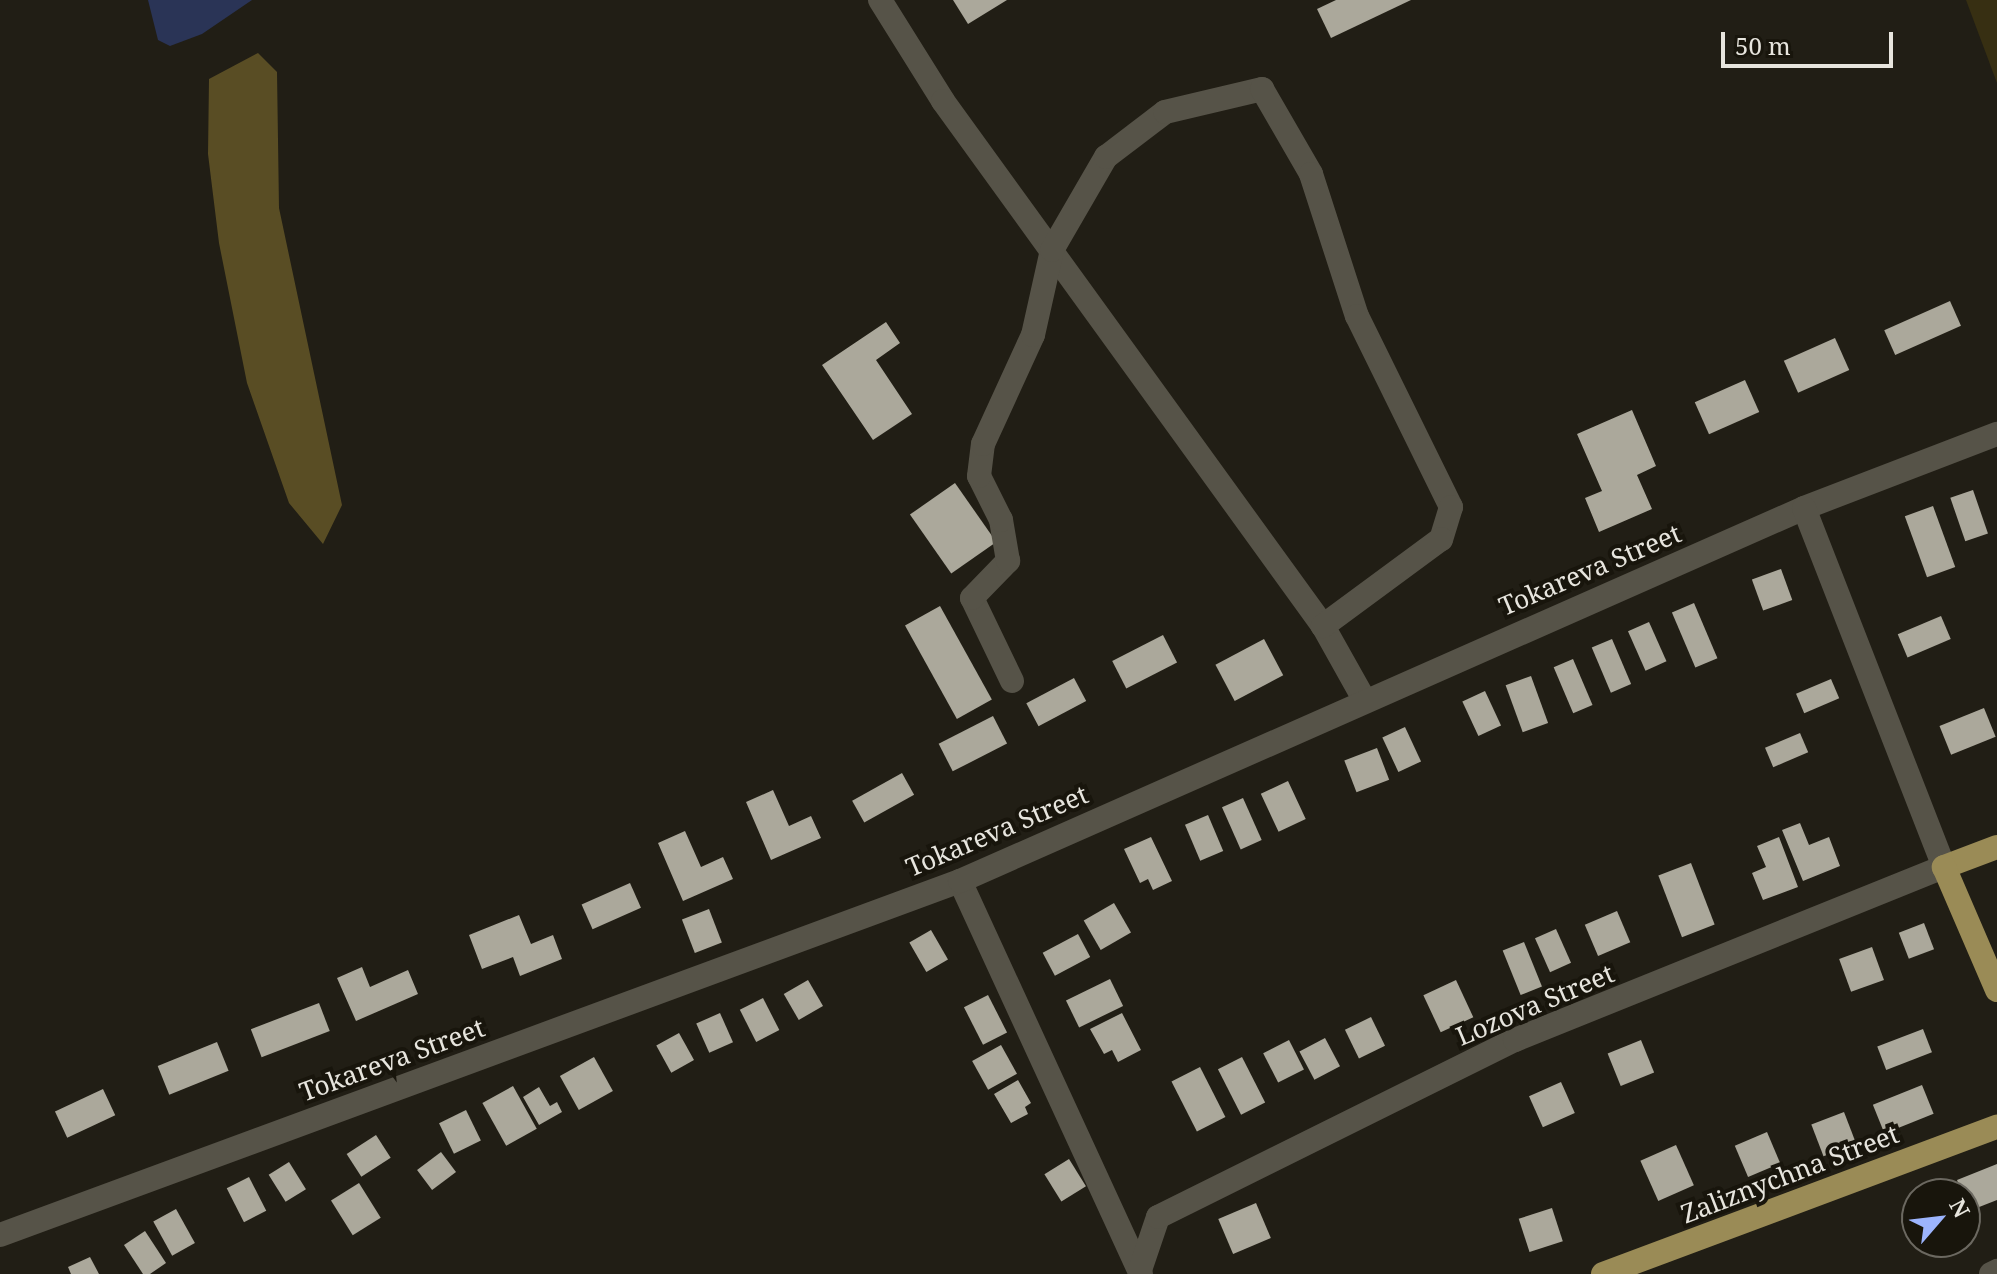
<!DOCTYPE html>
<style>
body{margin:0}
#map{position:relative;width:1997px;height:1274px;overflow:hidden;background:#211e15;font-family:"Noto Serif",serif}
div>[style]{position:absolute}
.green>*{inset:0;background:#372f12}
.forest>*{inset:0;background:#594d24}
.water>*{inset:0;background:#2a3456}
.building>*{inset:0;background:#aba89b;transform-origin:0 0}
.minor>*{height:24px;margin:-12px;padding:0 12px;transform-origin:12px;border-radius:12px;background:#565348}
.major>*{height:24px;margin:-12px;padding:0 12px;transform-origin:12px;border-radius:12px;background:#9a8b56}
span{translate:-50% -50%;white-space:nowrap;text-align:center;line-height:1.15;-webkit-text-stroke:8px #18150c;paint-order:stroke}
.street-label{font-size:26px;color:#e7e5de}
.north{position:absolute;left:1901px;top:1178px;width:80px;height:80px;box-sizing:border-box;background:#18150c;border:2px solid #6b6860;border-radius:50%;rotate:62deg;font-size:22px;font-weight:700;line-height:32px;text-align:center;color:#e7e5de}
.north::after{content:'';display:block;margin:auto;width:28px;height:36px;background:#9cb4fd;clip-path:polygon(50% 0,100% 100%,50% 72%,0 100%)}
.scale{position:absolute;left:1721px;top:32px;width:172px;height:36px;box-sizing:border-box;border:4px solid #e7e5de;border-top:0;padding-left:10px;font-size:24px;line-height:28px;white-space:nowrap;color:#e7e5de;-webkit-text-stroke:6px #18150c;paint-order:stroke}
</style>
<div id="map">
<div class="green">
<div style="clip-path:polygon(1966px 0,1997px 0,1997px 83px)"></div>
</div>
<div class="forest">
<div style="clip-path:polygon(258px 53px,277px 72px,279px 208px,342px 505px,323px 544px,289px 503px,247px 383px,219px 243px,208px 154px,209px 79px)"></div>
</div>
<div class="water">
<div style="clip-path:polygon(148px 0,252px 0,202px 34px,170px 46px,158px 40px)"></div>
</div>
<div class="building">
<div style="clip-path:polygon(953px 0,1007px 0,968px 24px)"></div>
<div style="clip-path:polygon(1336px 0,1411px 0,1331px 38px,1317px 9px)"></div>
<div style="left:1950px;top:301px;width:27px;height:72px;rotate:66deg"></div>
<div style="clip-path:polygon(886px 322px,900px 343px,876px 360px,912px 414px,873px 440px,822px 365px)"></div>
<div style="left:1835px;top:338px;width:35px;height:56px;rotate:66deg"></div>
<div style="left:1745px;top:380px;width:35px;height:55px;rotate:66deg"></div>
<div style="clip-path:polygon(1632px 410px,1656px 466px,1637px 475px,1652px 509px,1599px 532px,1585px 498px,1602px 491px,1577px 434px)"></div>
<div style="left:955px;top:483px;width:72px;height:55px;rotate:55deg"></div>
<div style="left:1973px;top:490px;width:46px;height:24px;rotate:71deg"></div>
<div style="left:1933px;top:506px;width:65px;height:30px;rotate:70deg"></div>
<div style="left:1781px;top:569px;width:33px;height:31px;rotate:70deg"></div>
<div style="left:1694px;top:603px;width:60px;height:24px;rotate:67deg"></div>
<div style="left:940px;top:606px;width:107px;height:40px;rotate:61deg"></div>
<div style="left:1941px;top:616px;width:25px;height:47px;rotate:67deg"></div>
<div style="left:1649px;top:622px;width:43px;height:23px;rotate:66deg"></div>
<div style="left:1163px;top:635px;width:31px;height:57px;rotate:63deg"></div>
<div style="left:1264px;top:639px;width:41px;height:55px;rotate:62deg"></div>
<div style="left:1612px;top:639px;width:49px;height:22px;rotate:67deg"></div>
<div style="left:1573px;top:659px;width:50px;height:21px;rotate:67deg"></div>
<div style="left:1531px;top:676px;width:50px;height:27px;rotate:70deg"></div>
<div style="left:1074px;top:678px;width:26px;height:54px;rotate:62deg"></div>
<div style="left:1831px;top:679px;width:21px;height:38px;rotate:67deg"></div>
<div style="left:1485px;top:691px;width:38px;height:25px;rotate:65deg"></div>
<div style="left:1984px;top:708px;width:31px;height:48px;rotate:68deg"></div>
<div style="left:993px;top:716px;width:31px;height:61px;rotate:63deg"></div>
<div style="left:1405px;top:727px;width:38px;height:25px;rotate:65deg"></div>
<div style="left:1800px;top:733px;width:21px;height:38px;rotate:67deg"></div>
<div style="left:1377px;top:748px;width:34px;height:35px;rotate:69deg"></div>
<div style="left:902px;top:773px;width:25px;height:57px;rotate:61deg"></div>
<div style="left:1288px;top:781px;width:42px;height:30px;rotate:65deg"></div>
<div style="clip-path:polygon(773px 790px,789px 826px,811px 816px,821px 838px,771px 860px,746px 802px)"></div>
<div style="left:1243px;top:798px;width:46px;height:23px;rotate:66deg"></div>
<div style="left:1208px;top:815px;width:39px;height:25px;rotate:67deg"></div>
<div style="clip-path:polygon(1800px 823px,1809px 845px,1829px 837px,1840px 866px,1803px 881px,1782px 830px)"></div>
<div style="clip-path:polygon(685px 831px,701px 867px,723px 857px,733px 879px,683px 901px,658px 843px)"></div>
<div style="clip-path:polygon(1151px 837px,1172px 881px,1153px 890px,1148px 879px,1140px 883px,1124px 849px)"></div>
<div style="clip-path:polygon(1779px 837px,1798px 887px,1763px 900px,1752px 873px,1766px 867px,1757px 846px)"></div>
<div style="left:1691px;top:863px;width:66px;height:35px;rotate:69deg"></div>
<div style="left:630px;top:883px;width:27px;height:53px;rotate:66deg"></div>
<div style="left:1114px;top:903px;width:34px;height:35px;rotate:60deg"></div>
<div style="left:709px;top:909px;width:36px;height:29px;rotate:69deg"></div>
<div style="left:1617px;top:911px;width:34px;height:35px;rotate:67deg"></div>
<div style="clip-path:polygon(519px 915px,531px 944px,553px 935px,562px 959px,520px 976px,513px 957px,482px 969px,469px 935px)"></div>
<div style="left:1924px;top:923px;width:28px;height:27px;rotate:69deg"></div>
<div style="left:1556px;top:929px;width:37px;height:23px;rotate:66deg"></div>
<div style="left:931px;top:930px;width:34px;height:25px;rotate:60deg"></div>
<div style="left:1078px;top:934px;width:26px;height:40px;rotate:62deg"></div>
<div style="left:1524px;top:942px;width:48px;height:23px;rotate:68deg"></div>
<div style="left:1872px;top:947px;width:35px;height:35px;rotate:70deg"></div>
<div style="clip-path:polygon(362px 967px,370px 987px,408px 970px,418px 994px,356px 1021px,337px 978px)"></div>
<div style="left:1110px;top:979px;width:30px;height:49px;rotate:64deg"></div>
<div style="left:808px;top:980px;width:30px;height:28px;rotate:60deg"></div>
<div style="left:1456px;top:980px;width:41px;height:36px;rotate:65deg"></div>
<div style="left:988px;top:995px;width:42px;height:27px;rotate:63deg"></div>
<div style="left:763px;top:998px;width:36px;height:26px;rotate:63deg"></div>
<div style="left:319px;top:1003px;width:30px;height:73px;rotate:69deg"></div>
<div style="left:720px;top:1013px;width:32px;height:26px;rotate:66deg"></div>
<div style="clip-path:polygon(1122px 1013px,1141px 1050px,1118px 1062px,1112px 1050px,1104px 1054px,1090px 1029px)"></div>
<div style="left:1371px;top:1017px;width:32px;height:29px;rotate:64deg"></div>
<div style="left:1923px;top:1029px;width:25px;height:49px;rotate:69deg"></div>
<div style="left:679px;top:1033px;width:31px;height:26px;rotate:61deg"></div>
<div style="left:1325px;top:1038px;width:32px;height:29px;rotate:62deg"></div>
<div style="left:1289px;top:1040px;width:33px;height:29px;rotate:63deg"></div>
<div style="left:1641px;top:1040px;width:35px;height:36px;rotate:68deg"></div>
<div style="left:217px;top:1042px;width:31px;height:64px;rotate:68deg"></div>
<div style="left:1001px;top:1045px;width:33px;height:33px;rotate:61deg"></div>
<div style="left:594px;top:1057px;width:39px;height:39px;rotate:61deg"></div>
<div style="left:1242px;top:1057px;width:51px;height:27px;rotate:63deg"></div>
<div style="left:1200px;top:1067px;width:56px;height:32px;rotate:63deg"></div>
<div style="clip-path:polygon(1018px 1080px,1031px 1103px,1025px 1107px,1028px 1114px,1011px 1123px,994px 1094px)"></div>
<div style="left:1561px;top:1082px;width:34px;height:35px;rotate:66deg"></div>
<div style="left:1922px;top:1085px;width:31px;height:53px;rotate:68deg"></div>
<div style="left:513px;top:1086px;width:49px;height:35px;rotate:61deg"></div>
<div style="clip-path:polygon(539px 1087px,550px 1106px,557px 1102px,562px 1112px,539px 1125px,523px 1097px)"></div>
<div style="left:103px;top:1089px;width:29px;height:53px;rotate:65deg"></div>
<div style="left:466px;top:1110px;width:34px;height:30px;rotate:64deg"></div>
<div style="left:1844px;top:1112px;width:34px;height:35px;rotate:69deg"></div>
<div style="left:1767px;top:1132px;width:34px;height:35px;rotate:67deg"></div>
<div style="left:376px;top:1135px;width:27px;height:35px;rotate:57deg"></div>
<div style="left:1676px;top:1145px;width:44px;height:39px;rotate:66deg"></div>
<div style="left:441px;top:1152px;width:25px;height:30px;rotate:53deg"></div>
<div style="left:1069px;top:1159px;width:32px;height:29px;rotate:58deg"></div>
<div style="left:289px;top:1162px;width:32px;height:24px;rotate:58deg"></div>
<div style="clip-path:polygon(1997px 1164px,1997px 1200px,1969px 1211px,1957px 1180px)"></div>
<div style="left:249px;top:1177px;width:38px;height:25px;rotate:63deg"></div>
<div style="left:359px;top:1183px;width:41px;height:33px;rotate:58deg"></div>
<div style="left:1256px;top:1203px;width:38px;height:41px;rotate:67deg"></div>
<div style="left:1552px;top:1208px;width:35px;height:35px;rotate:72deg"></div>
<div style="left:176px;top:1209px;width:39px;height:26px;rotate:61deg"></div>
<div style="clip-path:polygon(145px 1231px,166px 1263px,150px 1274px,143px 1274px,124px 1245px)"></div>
<div style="clip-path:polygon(90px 1257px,99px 1274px,71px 1274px,68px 1267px)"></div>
</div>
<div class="minor">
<div style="left:880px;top:0;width:119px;rotate:58deg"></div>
<div style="left:943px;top:101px;width:648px;rotate:54.1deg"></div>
<div style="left:1323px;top:626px;width:84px;rotate:60.7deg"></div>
<div style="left:1012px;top:681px;width:92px;rotate:-115.7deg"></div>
<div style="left:972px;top:598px;width:52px;rotate:-45.8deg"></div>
<div style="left:1008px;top:561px;width:42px;rotate:-99.7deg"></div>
<div style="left:1001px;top:520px;width:49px;rotate:-116.6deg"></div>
<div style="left:979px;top:476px;width:32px;rotate:-83deg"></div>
<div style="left:983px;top:444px;width:120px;rotate:-65.4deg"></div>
<div style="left:1033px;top:335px;width:87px;rotate:-77.4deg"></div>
<div style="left:1052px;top:250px;width:108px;rotate:-59.9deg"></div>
<div style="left:1106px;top:157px;width:74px;rotate:-37.3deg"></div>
<div style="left:1165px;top:112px;width:100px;rotate:-13.3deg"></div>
<div style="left:1262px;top:89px;width:98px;rotate:60deg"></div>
<div style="left:1311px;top:174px;width:149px;rotate:72.1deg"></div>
<div style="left:1357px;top:316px;width:213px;rotate:63.8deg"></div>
<div style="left:1451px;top:507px;width:34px;rotate:107deg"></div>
<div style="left:1441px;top:539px;width:147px;rotate:143.6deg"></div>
<div style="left:960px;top:881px;width:433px;rotate:65.3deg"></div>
<div style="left:0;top:1235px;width:1023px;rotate:-20.24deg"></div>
<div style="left:960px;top:881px;width:923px;rotate:-23.84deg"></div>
<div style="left:1804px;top:508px;width:207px;rotate:-21deg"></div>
<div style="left:1140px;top:1270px;width:56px;rotate:-71.2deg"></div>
<div style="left:1158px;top:1217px;width:398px;rotate:-26.4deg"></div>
<div style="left:1515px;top:1040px;width:463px;rotate:-22deg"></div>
<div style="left:1944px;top:867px;width:385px;rotate:-111.3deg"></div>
<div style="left:1991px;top:1274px;width:7px;rotate:-27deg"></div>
</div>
<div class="major">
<div style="left:1997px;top:847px;width:57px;rotate:159.3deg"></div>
<div style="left:1944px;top:867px;width:134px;rotate:66.7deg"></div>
<div style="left:1603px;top:1274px;width:421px;rotate:-20.5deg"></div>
</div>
<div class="street-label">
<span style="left:1590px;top:570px;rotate:-23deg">Tokareva Street</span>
<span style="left:997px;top:831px;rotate:-23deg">Tokareva Street</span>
<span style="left:1535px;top:1005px;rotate:-23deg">Lozova Street</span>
<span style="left:392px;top:1060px;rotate:-20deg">Tokareva Street</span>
<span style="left:1790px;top:1174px;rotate:-21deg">Zaliznychna Street</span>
</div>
<div class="north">N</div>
<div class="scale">50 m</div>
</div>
